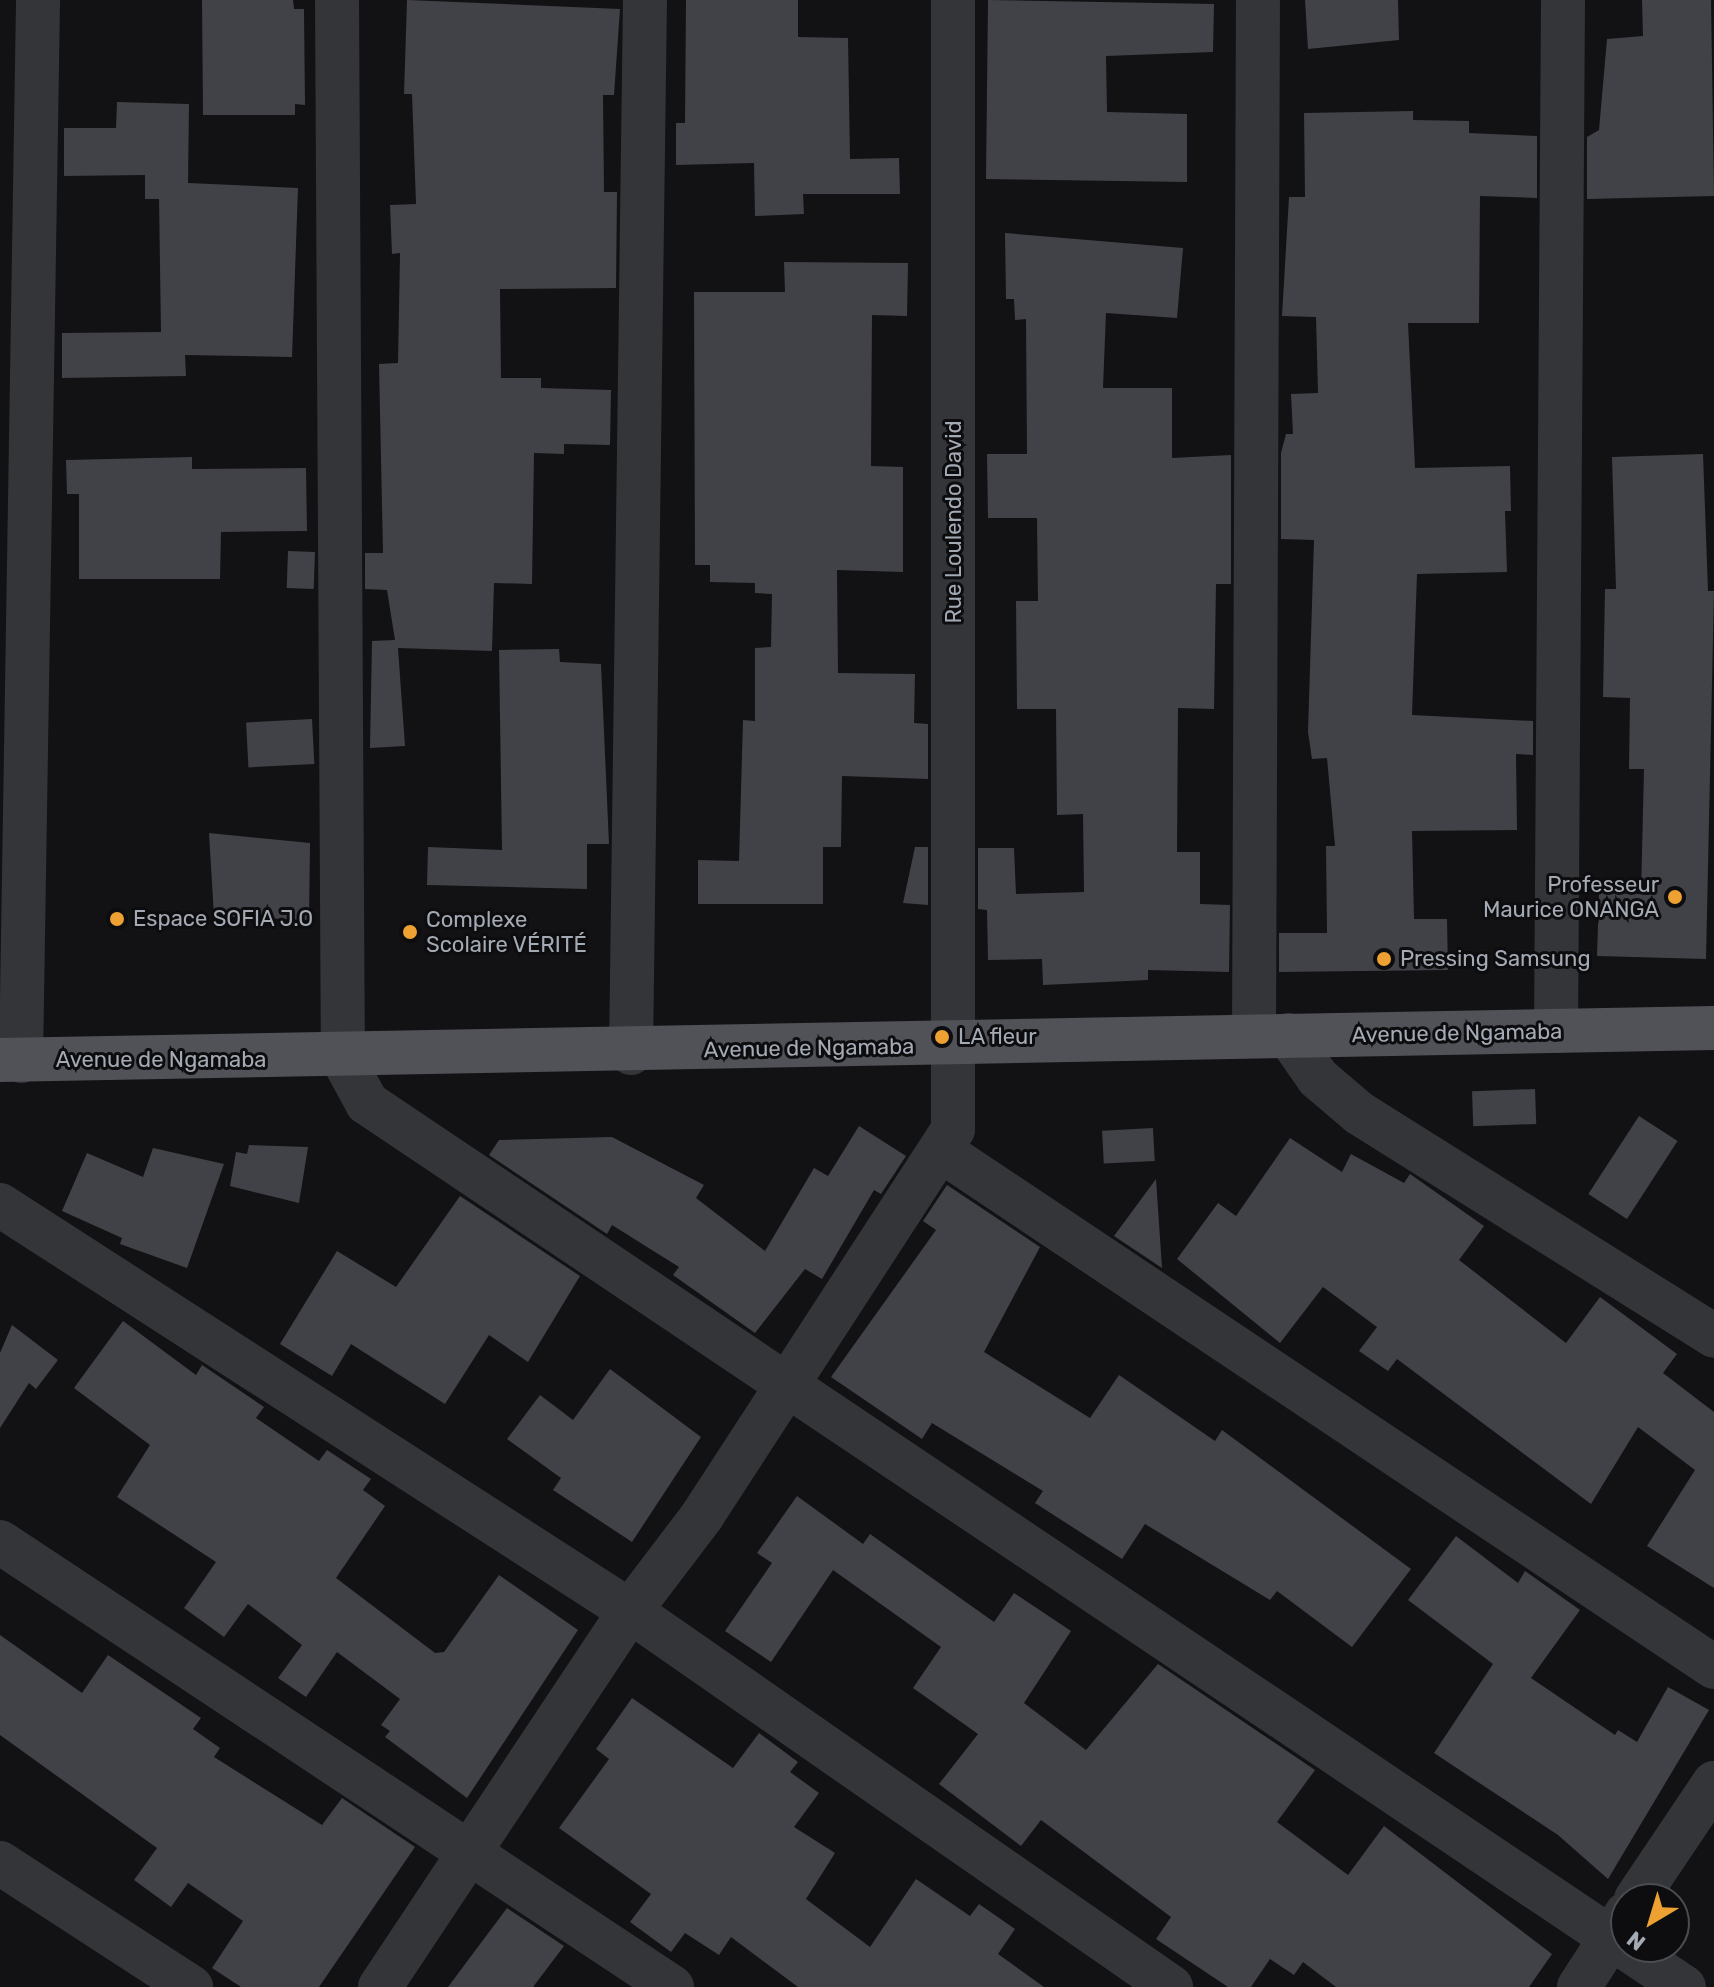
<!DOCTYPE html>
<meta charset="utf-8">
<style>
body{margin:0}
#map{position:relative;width:1714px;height:1987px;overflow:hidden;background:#121214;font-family:Rubik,sans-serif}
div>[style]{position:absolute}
.building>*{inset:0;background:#414247;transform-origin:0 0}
.minor>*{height:44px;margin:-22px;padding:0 22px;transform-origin:22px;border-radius:22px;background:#333539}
.major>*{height:44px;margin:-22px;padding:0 22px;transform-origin:22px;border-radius:22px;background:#505258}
.dots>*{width:22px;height:22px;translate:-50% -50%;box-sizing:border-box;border:4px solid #0d0d0f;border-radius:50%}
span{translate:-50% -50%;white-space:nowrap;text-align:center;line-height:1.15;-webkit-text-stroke:6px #0d0d0f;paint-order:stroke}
.street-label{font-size:22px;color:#a4aab4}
.poi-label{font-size:22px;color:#a4aab4}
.right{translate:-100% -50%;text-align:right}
.left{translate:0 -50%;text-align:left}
.north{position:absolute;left:1610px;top:1883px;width:80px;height:80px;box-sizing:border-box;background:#0d0d0f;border:2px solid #494c51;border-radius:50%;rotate:218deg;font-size:22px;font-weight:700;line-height:32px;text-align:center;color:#a4aab4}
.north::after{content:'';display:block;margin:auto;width:28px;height:36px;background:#eda132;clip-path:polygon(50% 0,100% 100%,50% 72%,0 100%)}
</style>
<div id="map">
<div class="building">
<div style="clip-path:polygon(202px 0,293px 0,294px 9px,304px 9px,305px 105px,295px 104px,295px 115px,203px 115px)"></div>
<div style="clip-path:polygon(407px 0,620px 9px,614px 95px,603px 95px,604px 192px,617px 192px,616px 288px,500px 289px,501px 378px,541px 378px,541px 388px,611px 390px,610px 445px,564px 444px,564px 454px,534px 453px,532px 584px,494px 583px,492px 651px,398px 648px,405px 746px,370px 748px,372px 641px,395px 640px,387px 590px,365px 589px,365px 553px,383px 553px,379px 364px,398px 363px,400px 253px,392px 254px,390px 205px,416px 204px,412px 94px,404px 94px)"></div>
<div style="clip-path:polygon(686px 0,798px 0,798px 37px,848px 38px,850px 159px,899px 158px,900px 194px,803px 194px,804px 214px,755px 216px,754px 163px,676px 165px,676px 123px,685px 123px)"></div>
<div style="clip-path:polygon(988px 0,1214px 4px,1213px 52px,1106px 56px,1107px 112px,1187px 114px,1187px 182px,986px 179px)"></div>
<div style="clip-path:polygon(1305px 0,1398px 0,1399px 40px,1308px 49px)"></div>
<div style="clip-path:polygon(1642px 0,1711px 0,1714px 196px,1587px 199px,1587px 137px,1599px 130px,1607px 39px,1643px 36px)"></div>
<div style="clip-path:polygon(117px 102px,189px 104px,188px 183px,298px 188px,292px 357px,185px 355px,186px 376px,62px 378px,62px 333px,161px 332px,159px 199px,145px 199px,145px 175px,64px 176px,64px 128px,116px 128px)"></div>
<div style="clip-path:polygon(1413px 111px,1413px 120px,1469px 121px,1469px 133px,1537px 136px,1537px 198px,1480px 196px,1479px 323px,1408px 323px,1415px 468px,1510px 466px,1511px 511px,1505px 511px,1507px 572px,1417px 574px,1412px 715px,1533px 721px,1533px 755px,1516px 754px,1517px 830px,1412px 831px,1414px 919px,1447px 919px,1448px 970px,1279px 972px,1279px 933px,1327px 933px,1326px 846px,1335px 846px,1327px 758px,1312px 759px,1308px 732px,1314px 540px,1281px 539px,1281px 453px,1286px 434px,1293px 434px,1291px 394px,1318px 393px,1316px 317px,1282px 316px,1289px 197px,1305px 197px,1304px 113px)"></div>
<div style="clip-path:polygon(1005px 233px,1183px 248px,1177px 318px,1106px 313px,1103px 388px,1172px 388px,1172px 458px,1231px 455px,1231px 584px,1216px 584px,1214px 709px,1178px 708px,1177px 852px,1200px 852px,1200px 904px,1230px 905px,1229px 972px,1148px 970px,1148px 980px,1043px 985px,1042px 959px,988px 960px,987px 910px,978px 909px,978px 848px,1014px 848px,1016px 894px,1084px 892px,1083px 814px,1057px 815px,1056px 709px,1017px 709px,1016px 601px,1038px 601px,1037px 518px,988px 518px,987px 454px,1027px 454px,1026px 319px,1015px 320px,1014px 299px,1006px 299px)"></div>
<div style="clip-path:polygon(784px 262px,908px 263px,907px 316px,872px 315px,871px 466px,903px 467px,903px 572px,837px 570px,838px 673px,915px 674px,914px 723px,928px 724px,928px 779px,842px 776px,841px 847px,823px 847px,823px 904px,698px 904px,698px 860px,739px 861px,743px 720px,755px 721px,755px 648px,771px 647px,772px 594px,755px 593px,755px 583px,710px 582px,710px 565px,695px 565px,694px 292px,785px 292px)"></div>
<div style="clip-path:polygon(1703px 454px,1708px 591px,1714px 591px,1706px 959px,1597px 956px,1599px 893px,1641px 894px,1644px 769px,1629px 769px,1630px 698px,1603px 697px,1605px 589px,1616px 589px,1612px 457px)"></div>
<div style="clip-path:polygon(192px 457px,192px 469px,306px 468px,307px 531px,221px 532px,220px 579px,79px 579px,79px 494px,67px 494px,66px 460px)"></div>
<div style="left:288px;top:551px;width:27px;height:37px;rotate:2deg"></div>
<div style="clip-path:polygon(559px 649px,560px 662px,601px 664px,609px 844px,587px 844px,587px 889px,427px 885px,428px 847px,502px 850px,499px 650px)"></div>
<div style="left:312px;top:719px;width:45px;height:66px;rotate:87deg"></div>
<div style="clip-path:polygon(209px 833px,310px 843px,309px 920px,214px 916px)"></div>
<div style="clip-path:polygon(915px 847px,928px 847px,928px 905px,903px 903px)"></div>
<div style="left:1535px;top:1089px;width:35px;height:63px;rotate:88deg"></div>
<div style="left:1639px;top:1116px;width:46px;height:93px;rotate:33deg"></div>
<div style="clip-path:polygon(859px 1126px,906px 1156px,881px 1194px,874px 1190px,822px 1279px,805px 1269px,755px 1333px,673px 1275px,679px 1267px,612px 1225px,607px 1234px,489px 1155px,499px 1140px,612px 1137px,704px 1185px,696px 1198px,765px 1251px,814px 1168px,828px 1176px)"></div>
<div style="left:1153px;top:1128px;width:33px;height:51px;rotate:87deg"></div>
<div style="clip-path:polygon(1290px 1138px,1342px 1172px,1351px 1154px,1404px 1183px,1410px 1174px,1484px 1226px,1459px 1260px,1566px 1343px,1600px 1297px,1677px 1354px,1663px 1373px,1714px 1412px,1714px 1588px,1647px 1546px,1695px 1470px,1638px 1427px,1591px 1504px,1397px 1359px,1388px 1371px,1359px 1351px,1377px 1327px,1323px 1287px,1280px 1343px,1177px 1259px,1218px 1203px,1236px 1216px)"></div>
<div style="clip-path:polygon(249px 1145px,308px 1147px,299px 1203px,230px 1186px,236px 1152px,247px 1154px)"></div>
<div style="clip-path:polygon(153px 1148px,224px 1164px,187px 1268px,120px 1244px,122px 1238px,62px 1211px,87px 1153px,143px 1177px)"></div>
<div style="clip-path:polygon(1156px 1179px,1162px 1268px,1114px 1236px)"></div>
<div style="clip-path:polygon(947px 1185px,1040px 1247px,984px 1352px,1090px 1418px,1119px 1375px,1215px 1441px,1222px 1430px,1411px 1569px,1352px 1647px,1277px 1591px,1270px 1600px,1145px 1524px,1122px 1559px,1035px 1503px,1043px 1491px,932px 1423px,922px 1439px,831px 1377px,936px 1230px,923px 1221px)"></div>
<div style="clip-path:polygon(460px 1196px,580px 1276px,528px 1362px,489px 1335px,445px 1404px,351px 1344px,332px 1376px,280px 1344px,337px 1251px,396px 1287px)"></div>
<div style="clip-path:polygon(123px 1321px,196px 1375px,202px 1365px,264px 1407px,256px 1418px,319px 1461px,327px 1450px,371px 1479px,363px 1490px,385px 1506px,336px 1578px,435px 1653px,444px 1652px,499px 1575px,578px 1630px,467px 1798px,385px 1737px,390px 1731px,381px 1725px,400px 1699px,337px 1652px,306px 1697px,278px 1678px,302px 1645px,248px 1604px,224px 1637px,184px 1608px,216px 1562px,117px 1497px,150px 1445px,74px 1388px)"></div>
<div style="clip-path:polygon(12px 1325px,58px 1360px,36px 1389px,29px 1383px,0 1428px,0 1353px)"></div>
<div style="clip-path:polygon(610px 1369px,701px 1437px,632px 1542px,553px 1490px,561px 1478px,507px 1439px,540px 1395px,573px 1420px)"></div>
<div style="clip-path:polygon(797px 1496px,863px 1544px,870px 1534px,994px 1622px,1014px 1593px,1071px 1631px,1024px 1703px,1086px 1750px,1158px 1664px,1315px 1770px,1277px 1822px,1348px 1875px,1384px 1826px,1552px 1954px,1529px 1987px,1336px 1987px,1303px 1962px,1294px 1975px,1270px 1959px,1251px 1987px,1228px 1987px,1156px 1939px,1171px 1917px,1041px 1820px,1021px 1846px,939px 1784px,978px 1734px,913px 1688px,941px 1647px,833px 1570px,771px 1662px,725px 1631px,772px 1563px,757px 1553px)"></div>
<div style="clip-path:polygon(1456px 1536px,1518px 1583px,1525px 1571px,1580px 1610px,1531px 1678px,1615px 1735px,1618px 1730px,1637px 1742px,1668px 1687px,1709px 1710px,1608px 1879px,1558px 1835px,1434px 1753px,1493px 1664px,1408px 1600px)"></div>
<div style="clip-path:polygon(0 1635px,82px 1693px,108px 1655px,201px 1718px,193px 1729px,220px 1748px,214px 1757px,322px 1825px,342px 1798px,415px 1847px,319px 1987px,241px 1987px,212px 1968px,243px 1921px,188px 1883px,171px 1907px,134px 1880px,157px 1848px,0 1735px)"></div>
<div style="clip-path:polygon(632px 1698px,733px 1768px,759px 1733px,798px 1762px,790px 1772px,819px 1793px,794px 1827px,835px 1853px,806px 1899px,870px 1947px,916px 1879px,970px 1916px,979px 1904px,1015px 1929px,998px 1954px,1044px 1987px,798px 1987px,731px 1937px,719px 1955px,685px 1933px,671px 1952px,630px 1922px,651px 1894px,559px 1828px,609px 1759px,596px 1749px)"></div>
<div style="clip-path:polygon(507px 1908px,564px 1946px,533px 1987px,448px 1987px)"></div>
</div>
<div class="minor">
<div style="left:337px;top:0;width:1059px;rotate:89.68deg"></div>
<div style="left:343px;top:1059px;width:50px;rotate:61.4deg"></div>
<div style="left:367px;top:1103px;width:1586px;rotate:33.87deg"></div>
<div style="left:1556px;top:1031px;width:1031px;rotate:-89.61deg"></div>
<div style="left:1254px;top:1035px;width:1035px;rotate:-89.78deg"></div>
<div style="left:1288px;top:1035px;width:52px;rotate:55.1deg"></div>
<div style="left:1318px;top:1078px;width:54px;rotate:40.5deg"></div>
<div style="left:1359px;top:1113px;width:419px;rotate:32.1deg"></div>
<div style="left:631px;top:1053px;width:1053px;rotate:-89.24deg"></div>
<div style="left:21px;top:1061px;width:1061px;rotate:-89.08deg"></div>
<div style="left:943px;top:1152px;width:927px;rotate:33.74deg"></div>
<div style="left:0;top:1205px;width:749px;rotate:32.8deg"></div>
<div style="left:630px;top:1611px;width:659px;rotate:34.8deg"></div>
<div style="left:0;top:1542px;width:806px;rotate:33.51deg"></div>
<div style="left:0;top:1863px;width:228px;rotate:33deg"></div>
<div style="left:1636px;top:1899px;width:140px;rotate:-56.1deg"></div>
<div style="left:380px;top:1987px;width:452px;rotate:-56.4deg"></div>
<div style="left:630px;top:1611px;width:119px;rotate:-52.8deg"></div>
<div style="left:702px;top:1516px;width:461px;rotate:-57deg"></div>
<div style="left:953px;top:1129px;width:1129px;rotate:-90deg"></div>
<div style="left:1579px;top:1987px;width:87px;rotate:-57.2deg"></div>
</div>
<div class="major">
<div style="left:0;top:1060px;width:1714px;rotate:-1.07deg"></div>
</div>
<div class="dots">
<div style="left:1675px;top:897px;background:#eda132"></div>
<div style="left:117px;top:919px;background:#eda132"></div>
<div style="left:410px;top:932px;background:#eda132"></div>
<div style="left:1384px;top:959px;background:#eda132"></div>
<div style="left:942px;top:1037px;background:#eda132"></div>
</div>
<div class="street-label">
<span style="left:954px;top:522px;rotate:-90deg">Rue Loulendo David</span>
<span style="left:1457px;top:1033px;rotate:-1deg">Avenue de Ngamaba</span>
<span style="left:809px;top:1048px;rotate:-1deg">Avenue de Ngamaba</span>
<span style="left:161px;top:1060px">Avenue de Ngamaba</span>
</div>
<div class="poi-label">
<span class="right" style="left:1659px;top:897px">Professeur<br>Maurice ONANGA</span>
<span class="left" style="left:133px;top:919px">Espace SOFIA J.O</span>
<span class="left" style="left:426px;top:932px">Complexe<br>Scolaire VÉRITÉ</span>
<span class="left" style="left:1400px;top:959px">Pressing Samsung</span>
<span class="left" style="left:958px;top:1037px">LA fleur</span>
</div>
<div class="north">N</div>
</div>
